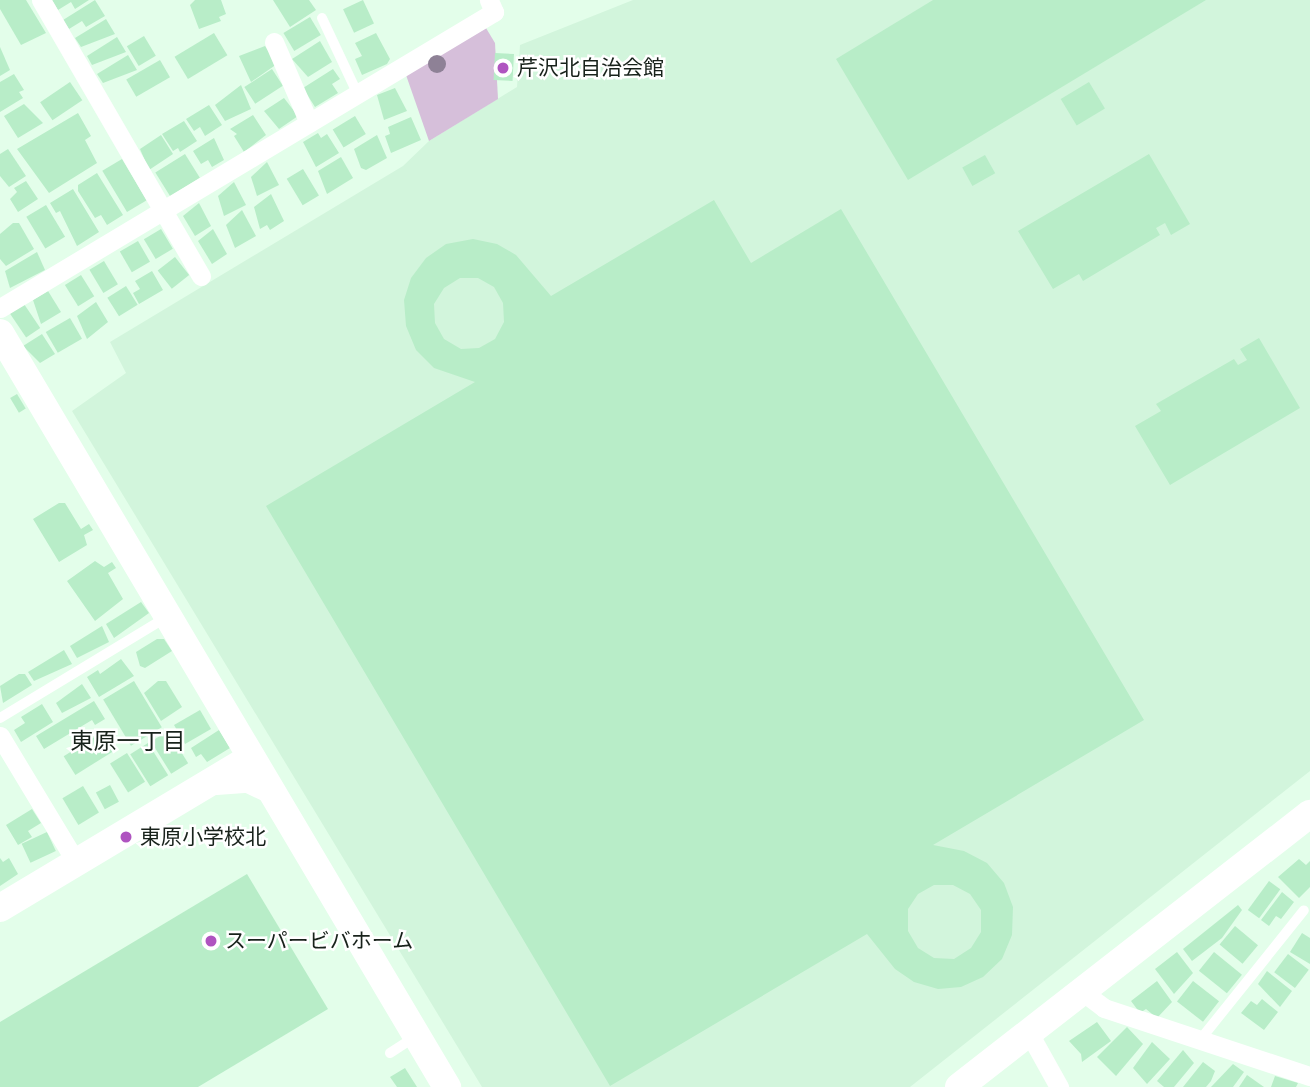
<!DOCTYPE html>
<meta charset="utf-8">
<style>
body{margin:0}
#map{position:relative;width:1310px;height:1087px;overflow:hidden;background:#e3feea;font-family:Cabin,"Noto Sans JP",sans-serif}
div>[style]{position:absolute}
.built>*{inset:0;background:#d2f5dc}
.green>*{inset:0;background:#d6bfda}
.building>*{inset:0;background:#b8edc8;transform-origin:0 0}
.lane>*{height:10px;margin:-5px;padding:0 5px;transform-origin:5px;border-radius:5px;background:#fff}
.street>*{height:19px;margin:-9.5px;padding:0 9.5px;transform-origin:9.5px;border-radius:9.5px;background:#fff}
.secondary>*{height:28px;margin:-14px;padding:0 14px;transform-origin:14px;border-radius:14px;background:#fff}
.trees>*{width:18px;height:18px;margin:-9px;border-radius:50%;background:#8e8196}
.dots>*{width:19px;height:19px;translate:-50% -50%;box-sizing:border-box;border:4px solid #fff;border-radius:50%}
span{translate:-50% -50%;white-space:nowrap;text-align:center;line-height:1.15;-webkit-text-stroke:5px #fff;paint-order:stroke}
.poi-label{font-size:21px;color:#18221b}
.left{translate:0 -50%;text-align:left}
.neighbourhood-label{font-size:23px;color:#18221b}
</style>
<div id="map">
<div class="built">
<div style="clip-path:polygon(633px 0,1310px 0,1310px 771px,910px 1087px,482px 1087px,72px 411px,126px 373px,110px 342px,403px 166px,429px 141px,517px 87px,520px 45px)"></div>
</div>
<div class="green">
<div style="clip-path:polygon(486px 28px,495px 43px,498px 99px,429px 141px,406px 75px)"></div>
</div>
<div class="building">
<div style="clip-path:polygon(0 0,26px 0,46px 33px,21px 45px,0 9px)"></div>
<div style="clip-path:polygon(52px 0,89px 0,75px 9px,71px 2px,58px 10px)"></div>
<div style="clip-path:polygon(95px 0,105px 16px,86px 27px,82px 21px,69px 29px,63px 20px)"></div>
<div style="clip-path:polygon(195px 0,221px 0,226px 14px,219px 17px,221px 21px,199px 29px,190px 5px)"></div>
<div style="clip-path:polygon(273px 0,309px 0,316px 10px,290px 27px)"></div>
<div style="left:363px;top:0;width:26px;height:22px;rotate:65deg"></div>
<div style="clip-path:polygon(933px 0,1206px 0,908px 180px,836px 59px)"></div>
<div style="left:310px;top:17px;width:21px;height:31px;rotate:59deg"></div>
<div style="clip-path:polygon(106px 19px,115px 34px,81px 47px,75px 38px)"></div>
<div style="left:214px;top:33px;width:26px;height:46px;rotate:59deg"></div>
<div style="clip-path:polygon(376px 33px,390px 59px,387px 64px,362px 75px,355px 59px,362px 56px,355px 43px)"></div>
<div style="left:144px;top:36px;width:23px;height:20px;rotate:59deg"></div>
<div style="clip-path:polygon(117px 37px,126px 52px,92px 65px,87px 56px)"></div>
<div style="clip-path:polygon(320px 41px,332px 62px,308px 77px,292px 59px)"></div>
<div style="clip-path:polygon(265px 46px,277px 64px,251px 82px,239px 56px)"></div>
<div style="clip-path:polygon(0 47px,10px 70px,0 76px)"></div>
<div style="left:495px;top:53px;width:19px;height:27px;rotate:3deg"></div>
<div style="clip-path:polygon(128px 55px,137px 70px,103px 83px,97px 74px)"></div>
<div style="left:160px;top:60px;width:20px;height:39px;rotate:60deg"></div>
<div style="left:272px;top:69px;width:20px;height:33px;rotate:57deg"></div>
<div style="clip-path:polygon(333px 69px,340px 79px,332px 84px,338px 93px,315px 107px,303px 88px)"></div>
<div style="clip-path:polygon(14px 74px,24px 90px,19px 92px,23px 98px,0 112px,0 82px)"></div>
<div style="left:70px;top:82px;width:22px;height:36px;rotate:56deg"></div>
<div style="left:1089px;top:82px;width:31px;height:33px;rotate:59deg"></div>
<div style="clip-path:polygon(241px 85px,251px 109px,225px 121px,215px 105px)"></div>
<div style="clip-path:polygon(395px 88px,407px 111px,384px 120px,377px 95px)"></div>
<div style="clip-path:polygon(284px 98px,298px 116px,279px 129px,264px 111px)"></div>
<div style="clip-path:polygon(24px 104px,43px 123px,18px 138px,4px 116px)"></div>
<div style="clip-path:polygon(209px 105px,222px 125px,205px 136px,200px 127px,194px 131px,186px 119px)"></div>
<div style="clip-path:polygon(78px 113px,91px 136px,85px 140px,97px 163px,49px 193px,17px 149px)"></div>
<div style="clip-path:polygon(253px 115px,266px 135px,244px 152px,234px 136px,237px 134px,230px 129px)"></div>
<div style="left:355px;top:116px;width:21px;height:26px;rotate:59deg"></div>
<div style="clip-path:polygon(411px 117px,421px 140px,391px 153px,385px 136px,390px 134px,388px 127px)"></div>
<div style="clip-path:polygon(184px 121px,197px 141px,180px 152px,178px 148px,173px 151px,162px 134px)"></div>
<div style="clip-path:polygon(318px 133px,321px 138px,327px 134px,339px 153px,316px 167px,303px 142px)"></div>
<div style="clip-path:polygon(161px 135px,173px 154px,149px 170px,140px 149px)"></div>
<div style="clip-path:polygon(377px 135px,387px 158px,366px 170px,361px 168px,354px 149px)"></div>
<div style="clip-path:polygon(214px 138px,224px 160px,212px 167px,208px 160px,201px 164px,193px 151px)"></div>
<div style="clip-path:polygon(8px 149px,26px 176px,9px 187px,0 176px,0 154px)"></div>
<div style="left:185px;top:154px;width:28px;height:35px;rotate:58deg"></div>
<div style="clip-path:polygon(1149px 154px,1190px 224px,1171px 235px,1165px 223px,1156px 228px,1160px 235px,1083px 281px,1079px 274px,1053px 289px,1018px 231px)"></div>
<div style="left:985px;top:155px;width:21px;height:26px;rotate:61deg"></div>
<div style="clip-path:polygon(341px 157px,353px 178px,327px 194px,318px 171px)"></div>
<div style="left:122px;top:159px;width:48px;height:23px;rotate:59deg"></div>
<div style="clip-path:polygon(267px 162px,279px 185px,257px 196px,251px 177px)"></div>
<div style="left:303px;top:169px;width:31px;height:19px;rotate:59deg"></div>
<div style="clip-path:polygon(97px 173px,123px 215px,107px 225px,101px 215px,95px 218px,78px 191px,78px 185px)"></div>
<div style="clip-path:polygon(26px 181px,38px 199px,18px 212px,10px 199px,17px 192px,14px 188px)"></div>
<div style="clip-path:polygon(234px 182px,246px 205px,224px 216px,218px 196px)"></div>
<div style="clip-path:polygon(73px 189px,99px 232px,77px 246px,60px 211px,56px 213px,50px 203px)"></div>
<div style="clip-path:polygon(271px 194px,284px 221px,270px 230px,267px 225px,260px 229px,254px 207px)"></div>
<div style="clip-path:polygon(evenodd,714px 200px,751px 263px,841px 209px,1144px 720px,933px 845px,964px 851px,987px 863px,1004px 883px,1013px 907px,1012px 935px,1002px 959px,983px 977px,961px 987px,938px 989px,914px 982px,895px 969px,867px 934px,610px 1086px,266px 506px,475px 382px,434px 368px,416px 350px,406px 326px,404px 300px,411px 278px,426px 258px,446px 244px,473px 239px,497px 244px,516px 255px,551px 296px,714px 200px,460px 278px,478px 278px,494px 287px,503px 303px,504px 322px,495px 339px,479px 348px,461px 349px,444px 339px,435px 323px,434px 304px,444px 288px,460px 278px,714px 200px,934px 885px,953px 885px,970px 894px,981px 910px,981px 932px,971px 948px,954px 959px,934px 958px,918px 948px,908px 931px,908px 909px,918px 894px,934px 885px)"></div>
<div style="clip-path:polygon(199px 203px,211px 226px,195px 236px,183px 216px)"></div>
<div style="left:46px;top:205px;width:37px;height:23px;rotate:59deg"></div>
<div style="clip-path:polygon(242px 210px,256px 236px,235px 248px,226px 225px)"></div>
<div style="clip-path:polygon(13px 223px,19px 223px,34px 249px,6px 266px,0 259px,0 234px)"></div>
<div style="left:161px;top:229px;width:23px;height:20px;rotate:59deg"></div>
<div style="clip-path:polygon(213px 229px,227px 254px,212px 264px,198px 241px)"></div>
<div style="left:138px;top:241px;width:24px;height:21px;rotate:60deg"></div>
<div style="clip-path:polygon(37px 252px,45px 270px,10px 288px,5px 271px)"></div>
<div style="left:175px;top:257px;width:23px;height:22px;rotate:52deg"></div>
<div style="left:104px;top:261px;width:27px;height:17px;rotate:59deg"></div>
<div style="clip-path:polygon(152px 271px,163px 290px,139px 304px,133px 293px,140px 289px,135px 281px)"></div>
<div style="left:81px;top:275px;width:25px;height:19px;rotate:58deg"></div>
<div style="left:126px;top:286px;width:22px;height:22px;rotate:58deg"></div>
<div style="clip-path:polygon(48px 291px,61px 312px,41px 324px,33px 300px)"></div>
<div style="clip-path:polygon(96px 302px,108px 322px,87px 339px,77px 316px)"></div>
<div style="left:24px;top:304px;width:29px;height:17px;rotate:56deg"></div>
<div style="left:70px;top:318px;width:24px;height:28px;rotate:60deg"></div>
<div style="clip-path:polygon(42px 334px,55px 354px,40px 363px,23px 346px)"></div>
<div style="clip-path:polygon(1259px 338px,1300px 408px,1170px 485px,1135px 426px,1161px 411px,1156px 404px,1234px 359px,1238px 365px,1247px 360px,1240px 349px)"></div>
<div style="left:17px;top:394px;width:17px;height:8px;rotate:59deg"></div>
<div style="clip-path:polygon(59px 503px,65px 503px,81px 529px,89px 524px,93px 530px,84px 535px,87px 545px,59px 562px,33px 519px)"></div>
<div style="clip-path:polygon(95px 561px,104px 567px,112px 562px,116px 568px,108px 573px,123px 599px,95px 621px,67px 581px)"></div>
<div style="clip-path:polygon(141px 602px,149px 613px,114px 638px,106px 624px)"></div>
<div style="clip-path:polygon(102px 626px,109px 642px,77px 658px,70px 646px)"></div>
<div style="clip-path:polygon(157px 639px,164px 639px,172px 651px,145px 668px,140px 666px,136px 652px)"></div>
<div style="clip-path:polygon(64px 650px,72px 664px,34px 681px,28px 672px)"></div>
<div style="clip-path:polygon(121px 659px,134px 676px,99px 697px,87px 677px,98px 670px,100px 674px)"></div>
<div style="clip-path:polygon(19px 674px,25px 674px,32px 685px,3px 703px,0 686px)"></div>
<div style="left:134px;top:681px;width:54px;height:36px;rotate:59deg"></div>
<div style="clip-path:polygon(158px 681px,166px 681px,182px 707px,161px 721px,144px 693px)"></div>
<div style="clip-path:polygon(82px 684px,91px 698px,62px 713px,56px 703px)"></div>
<div style="clip-path:polygon(94px 701px,105px 719px,95px 725px,92px 720px,44px 749px,36px 736px)"></div>
<div style="clip-path:polygon(42px 704px,53px 722px,21px 742px,14px 730px,25px 723px,21px 717px)"></div>
<div style="left:200px;top:710px;width:22px;height:30px;rotate:60deg"></div>
<div style="clip-path:polygon(219px 730px,230px 748px,207px 762px,201px 754px,196px 757px,191px 748px)"></div>
<div style="left:168px;top:731px;width:38px;height:20px;rotate:58deg"></div>
<div style="left:101px;top:733px;width:22px;height:44px;rotate:58deg"></div>
<div style="left:148px;top:743px;width:38px;height:21px;rotate:58deg"></div>
<div style="left:127px;top:753px;width:34px;height:20px;rotate:58deg"></div>
<div style="left:110px;top:785px;width:19px;height:16px;rotate:62deg"></div>
<div style="left:83px;top:786px;width:31px;height:24px;rotate:59deg"></div>
<div style="clip-path:polygon(32px 809px,41px 823px,28px 831px,32px 837px,18px 845px,6px 825px)"></div>
<div style="left:47px;top:832px;width:21px;height:28px;rotate:65deg"></div>
<div style="clip-path:polygon(0 858px,3px 862px,9px 858px,18px 874px,0 886px)"></div>
<div style="clip-path:polygon(1299px 859px,1306px 865px,1310px 861px,1310px 887px,1299px 898px,1278px 877px)"></div>
<div style="clip-path:polygon(247px 874px,328px 1009px,198px 1087px,0 1087px,0 1022px)"></div>
<div style="left:1269px;top:881px;width:14px;height:36px;rotate:36deg"></div>
<div style="clip-path:polygon(1282px 892px,1294px 902px,1281px 919px,1276px 916px,1269px 926px,1261px 920px)"></div>
<div style="clip-path:polygon(1238px 905px,1242px 910px,1222px 938px,1192px 961px,1183px 949px)"></div>
<div style="left:1235px;top:926px;width:30px;height:24px;rotate:40deg"></div>
<div style="clip-path:polygon(1302px 933px,1310px 938px,1310px 964px,1290px 952px)"></div>
<div style="clip-path:polygon(1177px 952px,1193px 973px,1174px 994px,1155px 969px)"></div>
<div style="left:1214px;top:952px;width:36px;height:24px;rotate:39deg"></div>
<div style="left:1288px;top:954px;width:26px;height:23px;rotate:37deg"></div>
<div style="clip-path:polygon(1267px 971px,1292px 991px,1280px 1007px,1258px 984px)"></div>
<div style="clip-path:polygon(1157px 981px,1172px 1002px,1157px 1018px,1146px 1009px,1140px 1013px,1131px 1001px)"></div>
<div style="left:1193px;top:981px;width:33px;height:26px;rotate:38deg"></div>
<div style="clip-path:polygon(1262px 999px,1278px 1012px,1264px 1030px,1241px 1013px,1251px 1001px,1257px 1005px)"></div>
<div style="clip-path:polygon(1097px 1022px,1111px 1041px,1082px 1062px,1081px 1054px,1069px 1041px)"></div>
<div style="clip-path:polygon(1127px 1027px,1143px 1044px,1116px 1076px,1097px 1057px)"></div>
<div style="clip-path:polygon(1152px 1042px,1170px 1059px,1147px 1084px,1133px 1068px)"></div>
<div style="clip-path:polygon(1183px 1050px,1194px 1063px,1174px 1087px,1164px 1087px,1157px 1081px)"></div>
<div style="clip-path:polygon(1203px 1062px,1215px 1071px,1211px 1081px,1206px 1087px,1183px 1087px)"></div>
<div style="clip-path:polygon(1233px 1064px,1244px 1072px,1233px 1087px,1211px 1087px)"></div>
<div style="clip-path:polygon(405px 1068px,417px 1087px,397px 1087px,390px 1077px)"></div>
<div style="clip-path:polygon(1247px 1075px,1264px 1087px,1239px 1087px)"></div>
<div style="clip-path:polygon(1275px 1076px,1298px 1083px,1296px 1087px,1271px 1087px)"></div>
</div>
<div class="lane">
<div style="left:322px;top:18px;width:85px;rotate:64.9deg"></div>
<div style="left:0;top:718px;width:195px;rotate:-31.2deg"></div>
<div style="left:1200px;top:1040px;width:166px;rotate:-51.3deg"></div>
<div style="left:390px;top:1053px;width:31px;rotate:-33deg"></div>
</div>
<div class="street">
<div style="left:41px;top:0;width:319px;rotate:59.9deg"></div>
<div style="left:274px;top:42px;width:88px;rotate:66.6deg"></div>
<div style="left:0;top:308px;width:576px;rotate:-30.93deg"></div>
<div style="left:494px;top:12px;width:13px;rotate:-113deg"></div>
<div style="left:0;top:736px;width:147px;rotate:58.9deg"></div>
<div style="left:216px;top:785px;width:31px;rotate:-4deg"></div>
<div style="left:247px;top:783px;width:29px;rotate:25deg"></div>
<div style="left:1083px;top:992px;width:26px;rotate:37deg"></div>
<div style="left:1104px;top:1008px;width:217px;rotate:18.3deg"></div>
<div style="left:1029px;top:1033px;width:62px;rotate:60.9deg"></div>
</div>
<div class="secondary">
<div style="left:0;top:333px;width:877px;rotate:59.34deg"></div>
<div style="left:0;top:908px;width:292px;rotate:-30.9deg"></div>
<div style="left:959px;top:1087px;width:445px;rotate:-37.9deg"></div>
</div>
<div class="trees">
<div style="left:437px;top:64px"></div>
</div>
<div class="dots">
<div style="left:503px;top:68px;background:#af54c0"></div>
<div style="left:126px;top:837px;background:#af54c0"></div>
<div style="left:211px;top:941px;background:#af54c0"></div>
</div>
<div class="poi-label">
<span class="left" style="left:517px;top:68px">芹沢北自治会館</span>
<span class="left" style="left:140px;top:837px">東原小学校北</span>
<span class="left" style="left:225px;top:941px">スーパービバホーム</span>
</div>
<div class="neighbourhood-label">
<span style="left:128px;top:741px">東原一丁目</span>
</div>
</div>
